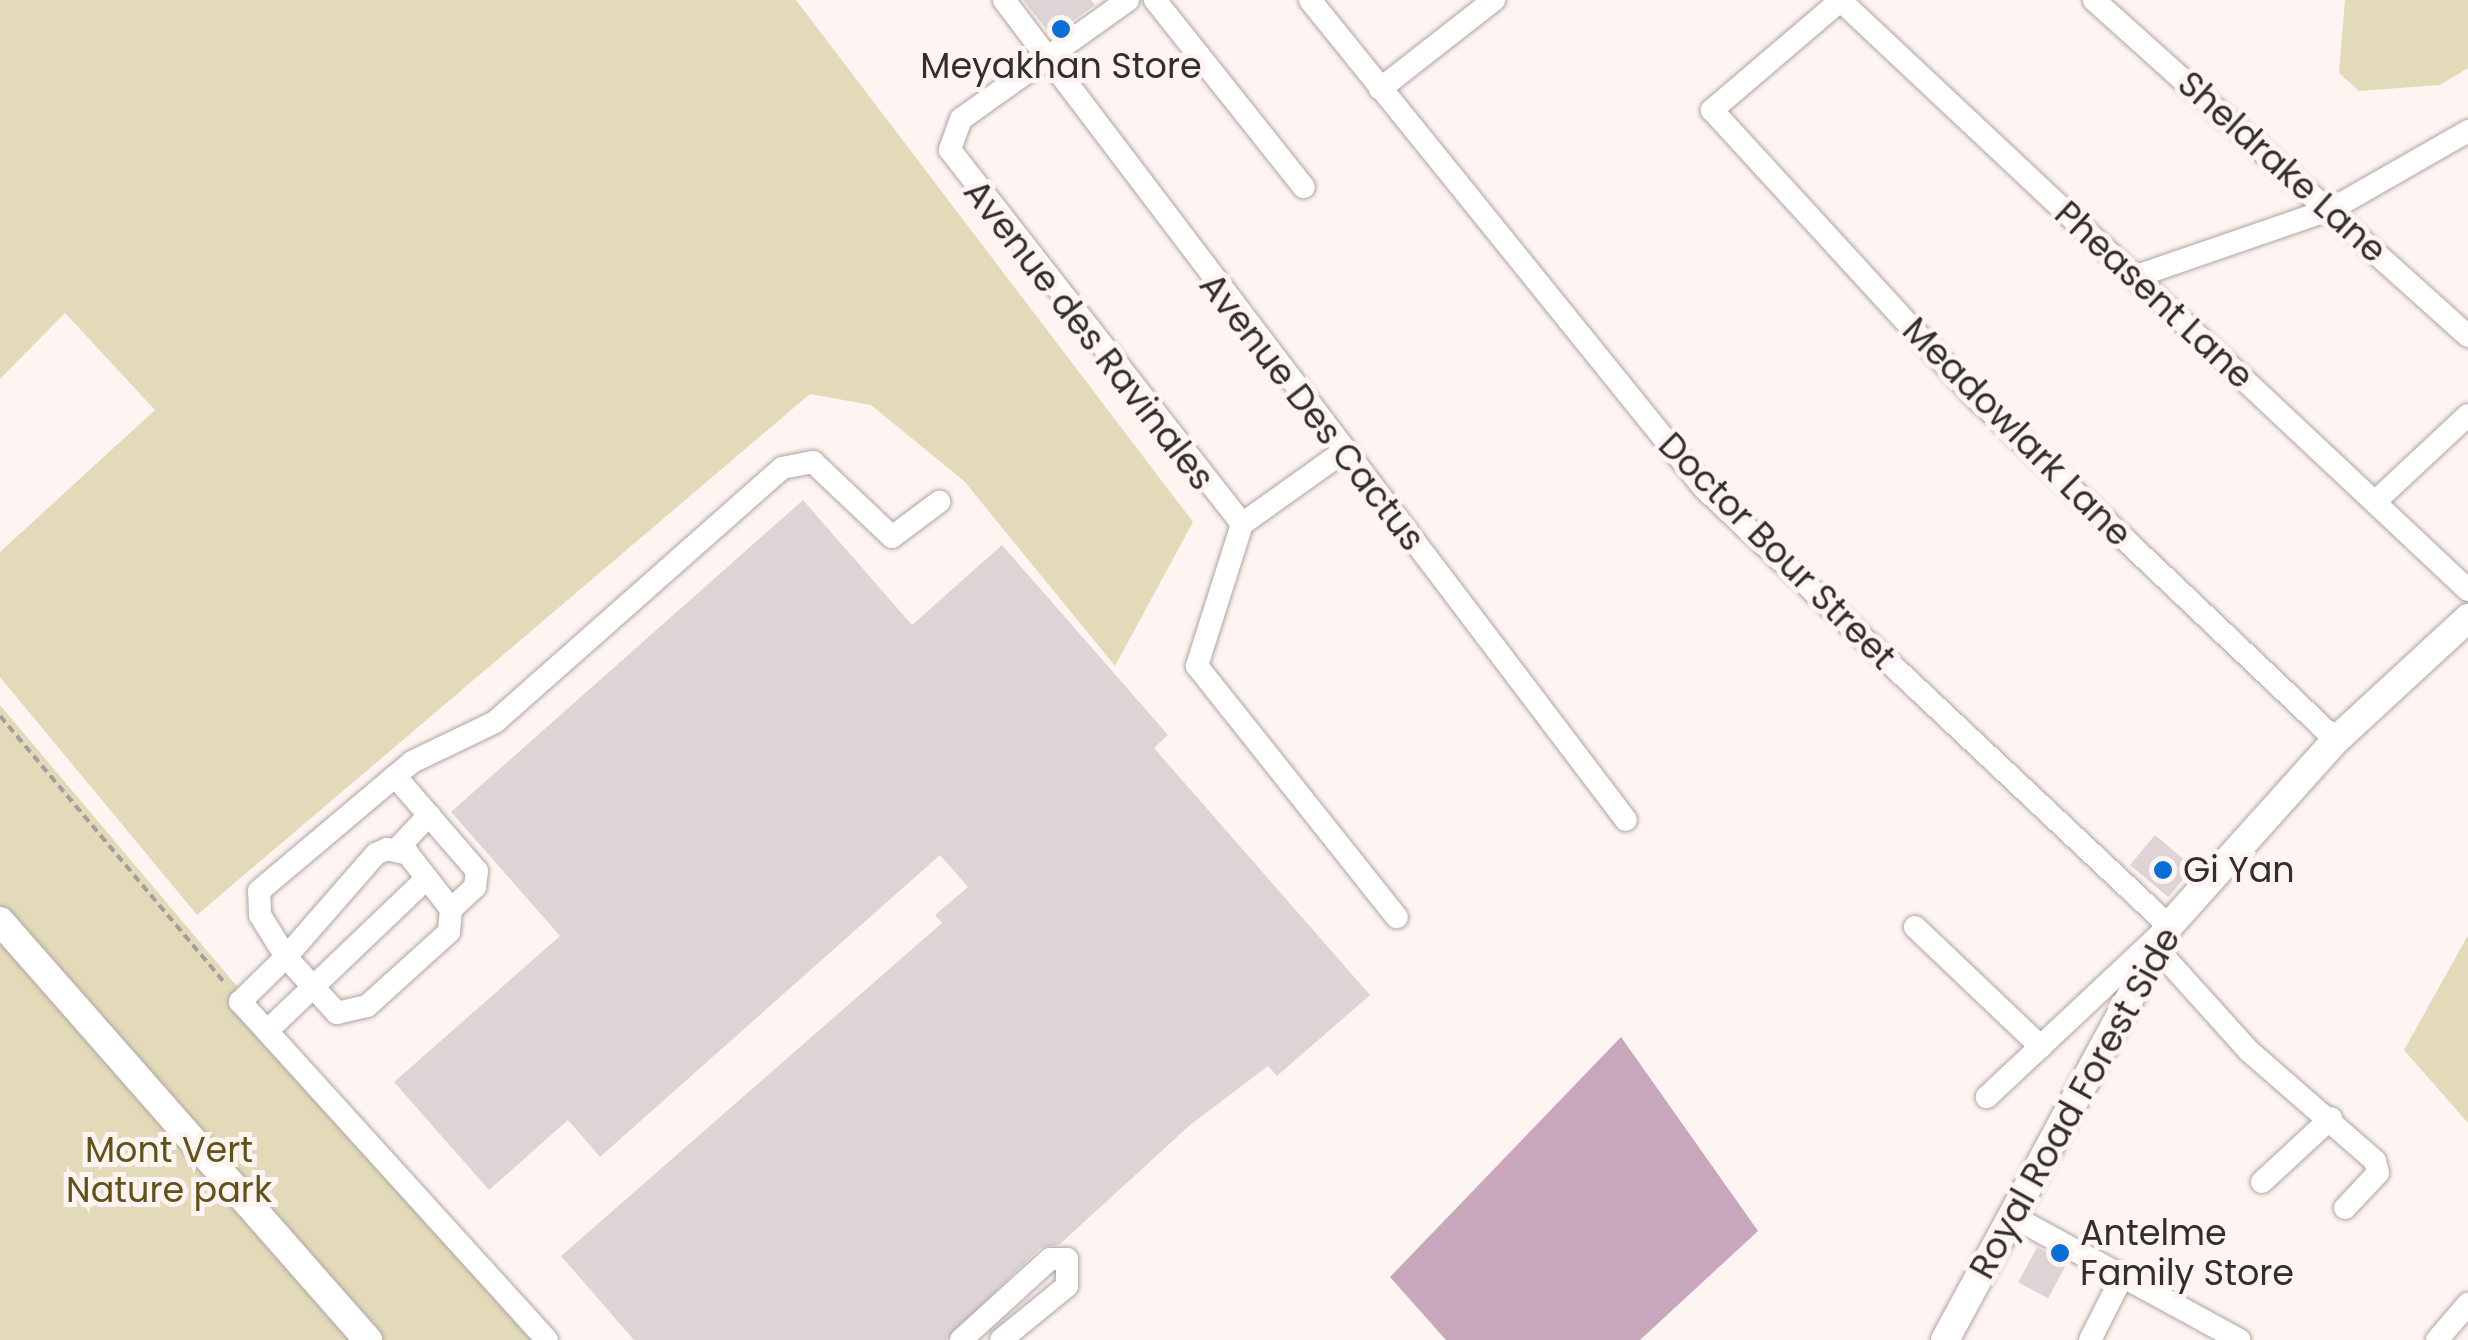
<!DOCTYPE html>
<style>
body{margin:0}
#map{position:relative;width:2468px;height:1340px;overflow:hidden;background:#fef4f1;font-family:Poppins,sans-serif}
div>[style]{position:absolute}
.green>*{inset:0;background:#e3dab9}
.water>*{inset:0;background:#c8a6bb}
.building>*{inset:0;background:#ded4d5;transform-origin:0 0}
.path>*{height:4px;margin-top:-2px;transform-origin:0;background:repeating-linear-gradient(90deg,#a49d9b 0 8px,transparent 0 13px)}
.roads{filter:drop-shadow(0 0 2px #aea5a2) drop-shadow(0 0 2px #aea5a2)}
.minor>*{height:22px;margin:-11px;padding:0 11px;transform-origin:11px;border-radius:11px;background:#fff}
.major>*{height:28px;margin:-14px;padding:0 14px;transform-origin:14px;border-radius:14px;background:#fff}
.dots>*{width:28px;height:28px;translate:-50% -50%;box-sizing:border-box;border:5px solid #fef4f1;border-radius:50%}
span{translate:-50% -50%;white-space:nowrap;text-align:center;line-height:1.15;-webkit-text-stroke:10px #fef4f1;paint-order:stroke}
.poi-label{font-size:35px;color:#322e2d}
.left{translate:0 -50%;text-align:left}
.street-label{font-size:35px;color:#322e2d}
.park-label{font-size:35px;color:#615217}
</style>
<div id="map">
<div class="green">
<div style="clip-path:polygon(0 0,796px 0,1193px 522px,1115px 666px,964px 481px,871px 405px,810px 394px,197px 915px,0 677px,0 552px,155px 410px,65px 313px,0 379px)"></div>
<div style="clip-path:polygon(2345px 0,2468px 0,2468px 68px,2440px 85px,2359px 91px,2339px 73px)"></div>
<div style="clip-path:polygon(0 705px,535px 1340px,0 1340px)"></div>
<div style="clip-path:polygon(2467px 937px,2468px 937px,2468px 1123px,2404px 1050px)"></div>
</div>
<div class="water">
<div style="clip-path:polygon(1621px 1037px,1758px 1231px,1640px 1340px,1446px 1340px,1390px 1277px)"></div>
</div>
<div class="building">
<div style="clip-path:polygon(1023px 0,1091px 0,1095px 5px,1052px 36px)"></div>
<div style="clip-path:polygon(803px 500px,912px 625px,1002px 545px,1168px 735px,1154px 748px,1370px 995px,1277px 1076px,1268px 1066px,1190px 1125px,1060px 1244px,1040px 1248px,946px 1340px,634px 1340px,561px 1256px,942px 923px,935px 915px,968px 887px,940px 855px,600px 1157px,568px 1120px,489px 1190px,394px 1082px,560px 936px,451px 812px)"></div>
<div style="left:2155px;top:835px;width:50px;height:39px;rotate:40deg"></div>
<div style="left:2037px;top:1247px;width:34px;height:40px;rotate:28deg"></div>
</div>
<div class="path">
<div style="left:0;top:716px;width:351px;rotate:49.9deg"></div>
</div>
<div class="roads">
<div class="minor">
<div style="left:1004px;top:0;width:1029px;rotate:52.82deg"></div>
<div style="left:1128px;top:0;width:205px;rotate:144.5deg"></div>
<div style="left:961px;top:119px;width:33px;rotate:110deg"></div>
<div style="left:950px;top:150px;width:474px;rotate:52deg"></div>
<div style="left:1155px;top:0;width:239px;rotate:51.5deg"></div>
<div style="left:1310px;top:0;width:627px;rotate:51.08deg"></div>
<div style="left:1704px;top:488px;width:639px;rotate:43.29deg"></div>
<div style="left:2169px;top:926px;width:250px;rotate:136.8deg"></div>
<div style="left:1840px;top:0;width:862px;rotate:43.21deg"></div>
<div style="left:1841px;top:0;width:170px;rotate:139.5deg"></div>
<div style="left:1712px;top:110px;width:386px;rotate:47.5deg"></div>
<div style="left:1973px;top:395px;width:501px;rotate:43.54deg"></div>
<div style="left:2094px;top:0;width:503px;rotate:41.94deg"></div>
<div style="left:1380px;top:89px;width:145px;rotate:-38deg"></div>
<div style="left:2134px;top:277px;width:209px;rotate:-19deg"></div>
<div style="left:2332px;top:209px;width:157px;rotate:-29.8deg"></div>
<div style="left:2376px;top:501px;width:126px;rotate:-43.1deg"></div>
<div style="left:1242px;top:524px;width:149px;rotate:107.6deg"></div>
<div style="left:1197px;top:666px;width:321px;rotate:51.5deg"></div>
<div style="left:1242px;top:524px;width:124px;rotate:-35.5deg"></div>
<div style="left:395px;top:776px;width:125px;rotate:49.2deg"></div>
<div style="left:477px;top:871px;width:16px;rotate:97deg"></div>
<div style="left:475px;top:887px;width:33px;rotate:137deg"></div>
<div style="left:397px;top:849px;width:47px;rotate:-46.7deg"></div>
<div style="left:1915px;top:927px;width:174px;rotate:43.6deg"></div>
<div style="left:2159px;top:951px;width:135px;rotate:48deg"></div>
<div style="left:2249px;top:1051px;width:167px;rotate:41.1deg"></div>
<div style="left:2375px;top:1161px;width:12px;rotate:76deg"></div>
<div style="left:2378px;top:1173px;width:48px;rotate:133.3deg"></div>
<div style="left:267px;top:1031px;width:221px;rotate:-43.7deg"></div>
<div style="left:2262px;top:1182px;width:94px;rotate:-42.8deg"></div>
<div style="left:2012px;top:1216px;width:259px;rotate:28.6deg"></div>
<div style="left:547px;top:1340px;width:457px;rotate:-132.2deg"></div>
<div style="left:240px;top:1002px;width:64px;rotate:-44.4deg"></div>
<div style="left:286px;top:957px;width:137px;rotate:-48.9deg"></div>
<div style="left:376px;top:854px;width:12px;rotate:-24deg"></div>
<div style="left:387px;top:849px;width:22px;rotate:13deg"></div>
<div style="left:408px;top:854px;width:70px;rotate:52deg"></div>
<div style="left:451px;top:909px;width:23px;rotate:95deg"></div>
<div style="left:449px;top:932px;width:110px;rotate:137.9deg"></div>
<div style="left:367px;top:1006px;width:31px;rotate:167deg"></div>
<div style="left:337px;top:1013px;width:76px;rotate:-132.3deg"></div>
<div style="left:286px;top:957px;width:49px;rotate:-121.8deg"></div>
<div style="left:260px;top:915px;width:24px;rotate:-92deg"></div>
<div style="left:259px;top:891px;width:200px;rotate:-40.1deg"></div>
<div style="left:412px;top:762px;width:92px;rotate:-25.7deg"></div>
<div style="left:495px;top:722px;width:383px;rotate:-41.5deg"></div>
<div style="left:782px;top:468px;width:32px;rotate:-11deg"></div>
<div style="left:813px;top:462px;width:109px;rotate:43.5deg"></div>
<div style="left:892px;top:537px;width:59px;rotate:-36.7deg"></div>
<div style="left:961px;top:1340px;width:120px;rotate:-42.3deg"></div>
<div style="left:1050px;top:1259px;width:17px"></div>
<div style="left:1067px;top:1259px;width:27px;rotate:90deg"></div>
<div style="left:1067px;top:1286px;width:85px;rotate:140.7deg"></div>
<div style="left:2090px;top:1340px;width:73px;rotate:-63.1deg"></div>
<div style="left:2437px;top:1340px;width:48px;rotate:-49.3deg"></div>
</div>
<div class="major">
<div style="left:0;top:921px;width:558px;rotate:48.71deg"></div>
<div style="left:1945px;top:1340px;width:471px;rotate:-61.6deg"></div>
<div style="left:2169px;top:926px;width:250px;rotate:-48.1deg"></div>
<div style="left:2336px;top:740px;width:180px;rotate:-42.7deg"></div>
</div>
</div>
<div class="dots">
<div style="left:1061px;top:29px;background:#0a6ed6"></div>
<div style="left:2163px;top:870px;background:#0a6ed6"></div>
<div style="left:2060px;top:1253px;background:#0a6ed6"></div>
</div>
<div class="poi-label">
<span style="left:1061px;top:66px">Meyakhan Store</span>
<span class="left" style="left:2183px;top:870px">Gi Yan</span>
<span class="left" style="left:2080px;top:1253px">Antelme<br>Family Store</span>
</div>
<div class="street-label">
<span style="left:2282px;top:167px;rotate:42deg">Sheldrake Lane</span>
<span style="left:2154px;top:295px;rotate:43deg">Pheasent Lane</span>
<span style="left:1089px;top:335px;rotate:52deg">Avenue des Ravinales</span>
<span style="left:1312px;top:412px;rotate:52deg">Avenue Des Cactus</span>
<span style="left:2017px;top:432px;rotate:45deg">Meadowlark Lane</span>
<span style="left:1777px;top:551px;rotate:45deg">Doctor Bour Street</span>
<span style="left:2075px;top:1103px;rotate:-61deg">Royal Road Forest Side</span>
</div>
<div class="park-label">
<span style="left:169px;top:1170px">Mont Vert<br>Nature park</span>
</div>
</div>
